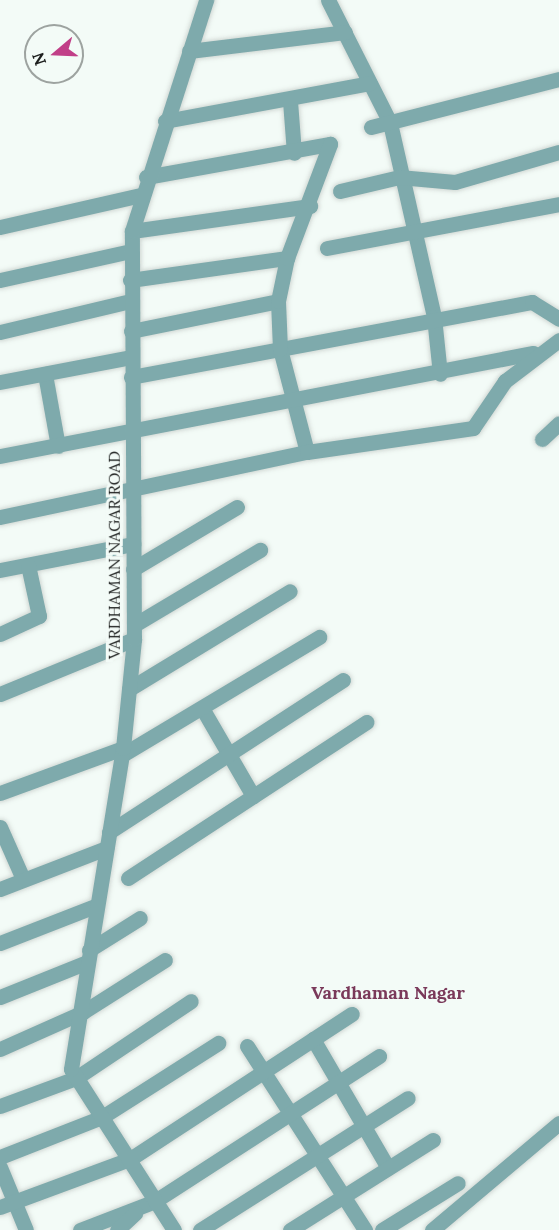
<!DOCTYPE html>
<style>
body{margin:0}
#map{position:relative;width:559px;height:1230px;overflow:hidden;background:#f3fbf7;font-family:Lora,serif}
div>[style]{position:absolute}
.roads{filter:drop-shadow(0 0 2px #d1d8d4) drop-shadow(0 0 2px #d1d8d4)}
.minor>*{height:15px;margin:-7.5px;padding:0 7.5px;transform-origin:7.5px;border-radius:7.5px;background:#7eaaac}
span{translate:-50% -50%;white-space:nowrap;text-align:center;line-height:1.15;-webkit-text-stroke:6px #f3fbf7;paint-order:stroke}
.street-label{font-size:16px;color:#1d1f1e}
.neighbourhood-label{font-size:18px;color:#7a395a;font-weight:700}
.north{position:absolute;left:24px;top:24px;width:60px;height:60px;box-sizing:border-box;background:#f3fbf7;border:2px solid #9da3a0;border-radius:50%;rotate:251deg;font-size:16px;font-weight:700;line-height:24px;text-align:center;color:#1d1f1e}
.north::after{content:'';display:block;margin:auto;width:21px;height:27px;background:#c13f88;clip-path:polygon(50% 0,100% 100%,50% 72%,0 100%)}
</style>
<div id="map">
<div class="roads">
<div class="minor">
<div style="left:328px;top:0;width:138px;rotate:63.2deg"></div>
<div style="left:390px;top:123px;width:199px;rotate:77.2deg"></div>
<div style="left:434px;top:317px;width:57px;rotate:84deg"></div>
<div style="left:189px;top:51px;width:157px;rotate:-6.9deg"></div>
<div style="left:290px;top:101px;width:52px;rotate:85.6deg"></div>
<div style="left:165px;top:121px;width:208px;rotate:-10.5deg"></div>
<div style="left:371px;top:127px;width:194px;rotate:-14.3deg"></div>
<div style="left:146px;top:177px;width:187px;rotate:-10.2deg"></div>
<div style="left:340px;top:191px;width:61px;rotate:-13.3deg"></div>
<div style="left:399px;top:177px;width:56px;rotate:5.1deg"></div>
<div style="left:455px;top:182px;width:108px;rotate:-16.1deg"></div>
<div style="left:0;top:227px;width:145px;rotate:-12.8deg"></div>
<div style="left:132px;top:231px;width:180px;rotate:-8deg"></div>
<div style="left:327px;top:248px;width:236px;rotate:-10.7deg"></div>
<div style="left:0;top:280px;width:134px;rotate:-12.5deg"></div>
<div style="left:130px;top:280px;width:159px;rotate:-8deg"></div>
<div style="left:131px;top:331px;width:150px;rotate:-11.5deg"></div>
<div style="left:0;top:332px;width:134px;rotate:-13.4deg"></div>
<div style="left:45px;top:374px;width:73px;rotate:79.8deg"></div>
<div style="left:131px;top:377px;width:408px;rotate:-10.6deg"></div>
<div style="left:532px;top:302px;width:32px;rotate:32deg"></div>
<div style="left:0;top:382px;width:133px;rotate:-10.8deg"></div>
<div style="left:542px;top:439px;width:23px;rotate:-43deg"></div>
<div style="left:307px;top:452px;width:106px;rotate:-104.7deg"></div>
<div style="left:280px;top:349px;width:48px;rotate:-92.4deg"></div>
<div style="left:278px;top:301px;width:44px;rotate:-78.2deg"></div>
<div style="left:287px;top:258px;width:122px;rotate:-69.3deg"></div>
<div style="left:0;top:456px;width:543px;rotate:-10.94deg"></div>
<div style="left:0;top:517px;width:314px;rotate:-12deg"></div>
<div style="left:307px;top:452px;width:168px;rotate:-8.2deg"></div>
<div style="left:473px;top:428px;width:57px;rotate:-55.8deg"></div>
<div style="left:505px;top:381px;width:68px;rotate:-37.2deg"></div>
<div style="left:133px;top:569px;width:121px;rotate:-30.8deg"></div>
<div style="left:0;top:570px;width:136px;rotate:-11.1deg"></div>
<div style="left:134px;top:625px;width:147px;rotate:-30.8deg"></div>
<div style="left:0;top:634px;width:43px;rotate:-24.8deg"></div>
<div style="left:39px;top:616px;width:52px;rotate:-102.2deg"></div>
<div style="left:129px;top:689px;width:188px;rotate:-31.3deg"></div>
<div style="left:0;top:694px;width:145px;rotate:-22.3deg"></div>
<div style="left:202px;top:708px;width:102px;rotate:59.9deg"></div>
<div style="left:122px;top:755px;width:230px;rotate:-30.9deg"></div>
<div style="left:0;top:793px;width:131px;rotate:-20.1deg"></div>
<div style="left:0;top:827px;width:57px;rotate:66.1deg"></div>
<div style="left:109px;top:832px;width:279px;rotate:-33deg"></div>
<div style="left:128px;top:878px;width:285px;rotate:-33.2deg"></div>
<div style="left:0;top:889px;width:114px;rotate:-21.1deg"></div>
<div style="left:0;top:943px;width:102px;rotate:-21.3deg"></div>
<div style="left:89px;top:950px;width:60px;rotate:-32.1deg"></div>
<div style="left:0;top:997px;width:94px;rotate:-21.9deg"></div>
<div style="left:313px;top:1039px;width:149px;rotate:59.8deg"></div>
<div style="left:247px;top:1046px;width:219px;rotate:57.3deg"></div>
<div style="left:0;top:1049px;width:91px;rotate:-24deg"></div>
<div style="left:83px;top:1012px;width:97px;rotate:-32.4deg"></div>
<div style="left:0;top:1106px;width:81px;rotate:-20.2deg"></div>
<div style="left:76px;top:1078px;width:138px;rotate:-33.8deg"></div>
<div style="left:0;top:1157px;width:110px;rotate:-21.4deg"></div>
<div style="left:102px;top:1117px;width:138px;rotate:-32.5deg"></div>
<div style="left:0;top:1167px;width:68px;rotate:67.6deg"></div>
<div style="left:0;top:1207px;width:139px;rotate:-20.3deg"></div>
<div style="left:130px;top:1159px;width:265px;rotate:-33.2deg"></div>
<div style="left:80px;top:1230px;width:80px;rotate:-21.1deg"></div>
<div style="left:155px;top:1201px;width:267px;rotate:-32.9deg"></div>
<div style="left:117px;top:1230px;width:25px;rotate:-43deg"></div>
<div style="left:174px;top:1230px;width:191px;rotate:-122.6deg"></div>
<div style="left:71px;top:1069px;width:325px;rotate:-80.8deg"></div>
<div style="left:123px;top:748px;width:110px;rotate:-84.2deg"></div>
<div style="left:134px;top:639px;width:408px;rotate:-90.3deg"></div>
<div style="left:132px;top:231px;width:243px;rotate:-72.2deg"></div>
<div style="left:200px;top:1230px;width:246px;rotate:-32.4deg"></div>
<div style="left:290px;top:1230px;width:169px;rotate:-32.2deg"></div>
<div style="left:382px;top:1230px;width:89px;rotate:-31.7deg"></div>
<div style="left:432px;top:1230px;width:166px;rotate:-40.1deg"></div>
</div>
</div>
<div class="street-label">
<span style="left:114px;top:555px;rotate:-90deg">VARDHAMAN NAGAR ROAD</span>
</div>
<div class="neighbourhood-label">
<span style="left:388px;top:993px">Vardhaman Nagar</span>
</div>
<div class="north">N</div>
</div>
